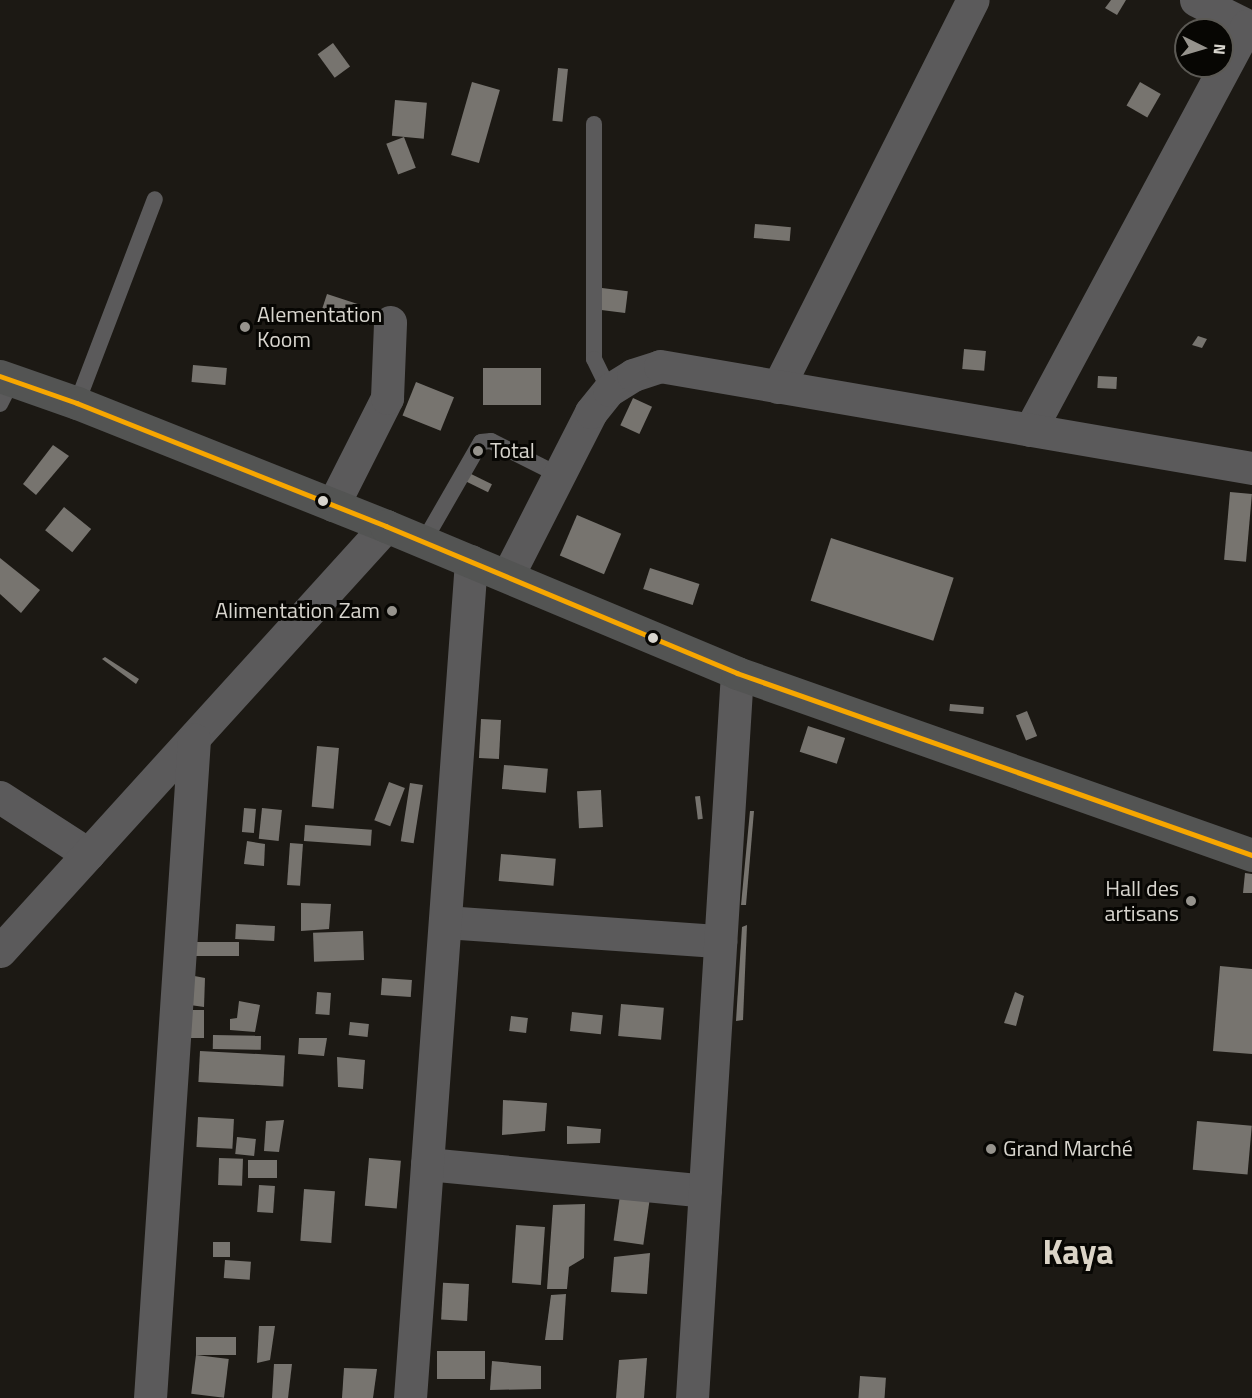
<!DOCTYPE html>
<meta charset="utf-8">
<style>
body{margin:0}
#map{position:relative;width:1252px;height:1398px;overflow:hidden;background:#1c1914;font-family:"Titillium Web",sans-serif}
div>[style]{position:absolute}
.building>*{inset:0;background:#77746f;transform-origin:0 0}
.lane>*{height:16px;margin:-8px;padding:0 8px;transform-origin:8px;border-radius:8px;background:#5b5a5b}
.street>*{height:33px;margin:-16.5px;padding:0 16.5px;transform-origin:16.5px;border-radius:16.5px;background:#5b5a5b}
.secondary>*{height:33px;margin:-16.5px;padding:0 16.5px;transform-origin:16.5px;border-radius:16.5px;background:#535453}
.bus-1>*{height:4.5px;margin:-2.25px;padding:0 2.25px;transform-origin:2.25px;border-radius:2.25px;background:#f7a600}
.dots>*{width:16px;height:16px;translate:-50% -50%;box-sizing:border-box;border:3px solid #070603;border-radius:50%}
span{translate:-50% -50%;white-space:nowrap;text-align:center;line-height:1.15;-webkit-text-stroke:6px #070603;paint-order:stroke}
.poi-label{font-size:22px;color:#d8d5ce}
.left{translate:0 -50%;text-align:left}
.right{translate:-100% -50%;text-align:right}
.town-label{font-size:34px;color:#dbd4c7;font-weight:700}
.north{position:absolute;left:1174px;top:18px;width:60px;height:60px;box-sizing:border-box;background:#070603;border:2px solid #5b5954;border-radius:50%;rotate:95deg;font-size:16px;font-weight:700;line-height:24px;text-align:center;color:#d8d5ce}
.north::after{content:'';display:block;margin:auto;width:21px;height:27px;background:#96938d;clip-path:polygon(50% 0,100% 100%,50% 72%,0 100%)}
</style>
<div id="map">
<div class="building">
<div style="clip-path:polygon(1111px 0,1126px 0,1117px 15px,1105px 8px)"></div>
<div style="left:333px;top:43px;width:29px;height:19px;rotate:54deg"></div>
<div style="left:558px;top:68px;width:10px;height:53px;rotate:6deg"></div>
<div style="left:472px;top:82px;width:29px;height:76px;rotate:16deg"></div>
<div style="left:1140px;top:82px;width:24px;height:27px;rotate:30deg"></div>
<div style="left:395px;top:100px;width:32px;height:36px;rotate:5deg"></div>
<div style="left:404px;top:137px;width:33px;height:19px;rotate:69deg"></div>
<div style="left:755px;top:224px;width:36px;height:14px;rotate:5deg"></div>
<div style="left:602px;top:288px;width:26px;height:22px;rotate:7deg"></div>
<div style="left:327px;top:294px;width:33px;height:20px;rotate:18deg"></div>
<div style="clip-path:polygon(1198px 336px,1207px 339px,1202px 348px,1192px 345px)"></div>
<div style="left:964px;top:349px;width:22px;height:20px;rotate:5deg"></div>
<div style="left:193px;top:365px;width:34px;height:17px;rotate:5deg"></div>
<div style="left:483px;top:368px;width:58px;height:37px"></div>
<div style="left:1098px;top:376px;width:19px;height:12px;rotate:3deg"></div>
<div style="left:416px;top:382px;width:41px;height:36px;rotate:22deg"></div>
<div style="left:633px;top:398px;width:21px;height:30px;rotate:25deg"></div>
<div style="clip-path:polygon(53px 445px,69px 456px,36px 495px,23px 484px)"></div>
<div style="left:465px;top:471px;width:30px;height:9px;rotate:26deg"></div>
<div style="left:1230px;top:492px;width:22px;height:68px;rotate:5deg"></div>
<div style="left:64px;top:507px;width:35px;height:30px;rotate:39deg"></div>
<div style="left:577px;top:515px;width:48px;height:44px;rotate:23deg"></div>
<div style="left:831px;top:538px;width:129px;height:66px;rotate:18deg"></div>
<div style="clip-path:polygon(0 558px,40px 590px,21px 613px,0 594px)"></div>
<div style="left:650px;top:568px;width:52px;height:22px;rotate:18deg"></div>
<div style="clip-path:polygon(105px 657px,139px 679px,136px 684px,102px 659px)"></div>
<div style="left:950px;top:704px;width:34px;height:7px;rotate:5deg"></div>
<div style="left:1027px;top:711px;width:27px;height:12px;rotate:68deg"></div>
<div style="left:481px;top:719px;width:20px;height:39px;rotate:3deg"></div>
<div style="left:808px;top:726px;width:39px;height:27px;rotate:18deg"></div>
<div style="left:317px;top:746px;width:22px;height:61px;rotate:5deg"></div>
<div style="left:504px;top:765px;width:44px;height:24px;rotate:5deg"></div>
<div style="left:389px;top:782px;width:17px;height:41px;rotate:21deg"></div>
<div style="left:410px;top:783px;width:13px;height:59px;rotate:9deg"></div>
<div style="left:601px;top:790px;width:37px;height:24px;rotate:87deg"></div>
<div style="left:700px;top:796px;width:23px;height:5px;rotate:83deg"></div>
<div style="left:244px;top:808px;width:12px;height:24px;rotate:5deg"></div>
<div style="left:262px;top:808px;width:20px;height:31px;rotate:6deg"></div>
<div style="clip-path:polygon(750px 811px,754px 811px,746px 905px,741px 905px)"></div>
<div style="left:305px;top:825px;width:67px;height:16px;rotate:4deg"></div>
<div style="clip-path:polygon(247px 841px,265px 844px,264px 866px,244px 864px)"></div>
<div style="left:290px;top:843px;width:13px;height:42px;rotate:4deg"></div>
<div style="left:501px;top:854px;width:55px;height:27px;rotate:5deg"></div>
<div style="clip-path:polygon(1245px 873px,1252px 874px,1252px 893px,1243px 893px)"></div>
<div style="clip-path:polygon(301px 903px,331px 904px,329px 929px,301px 931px)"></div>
<div style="left:236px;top:924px;width:39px;height:15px;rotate:3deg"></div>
<div style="clip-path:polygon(747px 925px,743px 1020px,736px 1021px,742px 927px)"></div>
<div style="left:363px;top:931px;width:29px;height:50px;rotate:88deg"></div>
<div style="left:194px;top:942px;width:45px;height:14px"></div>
<div style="clip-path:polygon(1220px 966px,1252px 969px,1252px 1054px,1213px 1051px)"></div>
<div style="clip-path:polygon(184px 974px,205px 978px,204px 1007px,183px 1004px)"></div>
<div style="left:382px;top:978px;width:30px;height:17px;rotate:4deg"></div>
<div style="left:317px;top:992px;width:14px;height:22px;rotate:4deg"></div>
<div style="clip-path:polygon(1015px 992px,1024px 996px,1016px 1026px,1004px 1023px)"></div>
<div style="clip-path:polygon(239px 1001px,260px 1005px,255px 1032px,230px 1030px,230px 1019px,237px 1018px)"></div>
<div style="left:621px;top:1004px;width:43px;height:32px;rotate:5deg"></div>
<div style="left:186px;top:1010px;width:18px;height:28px"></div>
<div style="left:572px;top:1012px;width:31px;height:19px;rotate:6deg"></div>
<div style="left:511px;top:1016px;width:17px;height:15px;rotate:7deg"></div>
<div style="left:350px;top:1022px;width:19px;height:13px;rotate:6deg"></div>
<div style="left:213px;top:1035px;width:48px;height:14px;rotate:1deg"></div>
<div style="clip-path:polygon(299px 1038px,327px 1038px,324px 1056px,298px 1054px)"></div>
<div style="left:200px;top:1051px;width:85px;height:31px;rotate:3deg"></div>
<div style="clip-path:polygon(337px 1057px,365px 1060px,363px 1089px,338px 1087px)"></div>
<div style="clip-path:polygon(503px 1100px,547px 1103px,545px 1131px,502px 1135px)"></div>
<div style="left:198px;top:1117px;width:36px;height:30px;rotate:3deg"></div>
<div style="clip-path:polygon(284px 1120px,279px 1152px,264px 1151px,266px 1121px)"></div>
<div style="left:1197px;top:1121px;width:55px;height:49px;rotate:5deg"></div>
<div style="clip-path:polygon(567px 1126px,601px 1129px,600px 1143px,567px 1144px)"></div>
<div style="left:237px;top:1137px;width:19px;height:17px;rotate:6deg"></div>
<div style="left:219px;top:1158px;width:24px;height:27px;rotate:2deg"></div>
<div style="left:369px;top:1158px;width:32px;height:48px;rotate:5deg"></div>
<div style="left:248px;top:1160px;width:29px;height:18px"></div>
<div style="left:259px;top:1185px;width:16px;height:27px;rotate:4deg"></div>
<div style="left:621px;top:1188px;width:30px;height:53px;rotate:8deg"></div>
<div style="left:304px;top:1189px;width:31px;height:52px;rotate:4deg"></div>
<div style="clip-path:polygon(585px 1204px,584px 1258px,569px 1267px,567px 1289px,547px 1289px,553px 1205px)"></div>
<div style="left:516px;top:1225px;width:29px;height:58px;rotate:4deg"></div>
<div style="left:213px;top:1242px;width:17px;height:15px"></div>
<div style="clip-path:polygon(650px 1253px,647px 1294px,611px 1292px,614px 1257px)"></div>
<div style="left:225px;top:1260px;width:26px;height:18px;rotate:4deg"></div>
<div style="left:469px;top:1284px;width:37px;height:26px;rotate:93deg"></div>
<div style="clip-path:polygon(566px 1294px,563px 1340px,545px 1340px,551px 1295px)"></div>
<div style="clip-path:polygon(259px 1326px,275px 1326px,270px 1360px,257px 1363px)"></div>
<div style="left:196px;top:1337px;width:40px;height:18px"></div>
<div style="left:485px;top:1351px;width:28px;height:48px;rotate:90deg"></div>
<div style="left:196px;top:1355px;width:33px;height:39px;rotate:7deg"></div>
<div style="clip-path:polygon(647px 1358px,644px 1398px,616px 1398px,619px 1360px)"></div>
<div style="clip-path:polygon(492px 1361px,541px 1366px,541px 1389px,490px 1390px)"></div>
<div style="clip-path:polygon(274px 1364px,292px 1364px,288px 1398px,272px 1398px)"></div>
<div style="clip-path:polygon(344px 1368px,377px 1369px,373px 1398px,342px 1398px)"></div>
<div style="left:860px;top:1376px;width:26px;height:22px;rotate:4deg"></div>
</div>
<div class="lane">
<div style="left:594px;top:124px;width:235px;rotate:90deg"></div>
<div style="left:594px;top:359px;width:34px;rotate:64deg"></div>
<div style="left:77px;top:403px;width:218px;rotate:-69.1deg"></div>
<div style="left:0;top:404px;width:27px;rotate:-63deg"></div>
<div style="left:424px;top:541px;width:114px;rotate:-60.1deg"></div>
<div style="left:481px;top:442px;width:10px;rotate:-6deg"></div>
<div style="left:491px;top:441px;width:76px;rotate:26.6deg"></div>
</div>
<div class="street">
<div style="left:1196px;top:0;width:63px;rotate:26.6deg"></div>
<div style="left:778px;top:387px;width:433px;rotate:-63.3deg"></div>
<div style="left:1030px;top:430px;width:459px;rotate:-61.8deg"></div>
<div style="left:333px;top:505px;width:120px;rotate:-63.2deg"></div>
<div style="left:387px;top:398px;width:76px;rotate:-87.7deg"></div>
<div style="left:508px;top:575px;width:183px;rotate:-63deg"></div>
<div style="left:591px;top:412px;width:28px;rotate:-51deg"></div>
<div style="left:609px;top:390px;width:28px;rotate:-32deg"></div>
<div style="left:633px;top:375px;width:28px;rotate:-18deg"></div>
<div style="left:660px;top:366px;width:601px;rotate:9.78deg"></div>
<div style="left:0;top:797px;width:105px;rotate:32.9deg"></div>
<div style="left:445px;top:922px;width:276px;rotate:4deg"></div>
<div style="left:0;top:951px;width:574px;rotate:-47.75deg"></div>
<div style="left:427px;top:1164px;width:279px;rotate:5.5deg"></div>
<div style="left:150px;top:1398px;width:660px;rotate:-86.18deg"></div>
<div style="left:410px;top:1398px;width:839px;rotate:-85.83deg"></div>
<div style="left:692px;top:1398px;width:726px;rotate:-86.45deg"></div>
</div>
<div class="secondary">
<div style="left:0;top:376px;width:82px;rotate:19.3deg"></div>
<div style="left:77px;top:403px;width:333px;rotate:21.7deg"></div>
<div style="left:386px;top:526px;width:381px;rotate:22.7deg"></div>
<div style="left:737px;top:673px;width:546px;rotate:19.46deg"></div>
</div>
<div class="bus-1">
<div style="left:0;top:376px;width:82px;rotate:19.3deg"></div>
<div style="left:77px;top:403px;width:333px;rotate:21.7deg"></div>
<div style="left:386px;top:526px;width:381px;rotate:22.7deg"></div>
<div style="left:737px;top:673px;width:546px;rotate:19.46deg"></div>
</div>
<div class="dots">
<div style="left:245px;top:327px;background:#96938d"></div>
<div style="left:478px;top:451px;background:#96938d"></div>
<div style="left:323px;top:501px;background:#d8d5ce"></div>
<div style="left:392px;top:611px;background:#96938d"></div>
<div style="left:653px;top:638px;background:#d8d5ce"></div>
<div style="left:1191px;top:901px;background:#96938d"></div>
<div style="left:991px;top:1149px;background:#96938d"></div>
</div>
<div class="poi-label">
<span class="left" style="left:257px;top:327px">Alementation<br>Koom</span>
<span class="left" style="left:490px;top:451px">Total</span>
<span class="right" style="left:380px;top:611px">Alimentation Zam</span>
<span class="right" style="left:1179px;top:901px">Hall des<br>artisans</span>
<span class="left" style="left:1003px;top:1149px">Grand Marché</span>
</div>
<div class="town-label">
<span style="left:1078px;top:1252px">Kaya</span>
</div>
<div class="north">N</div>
</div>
